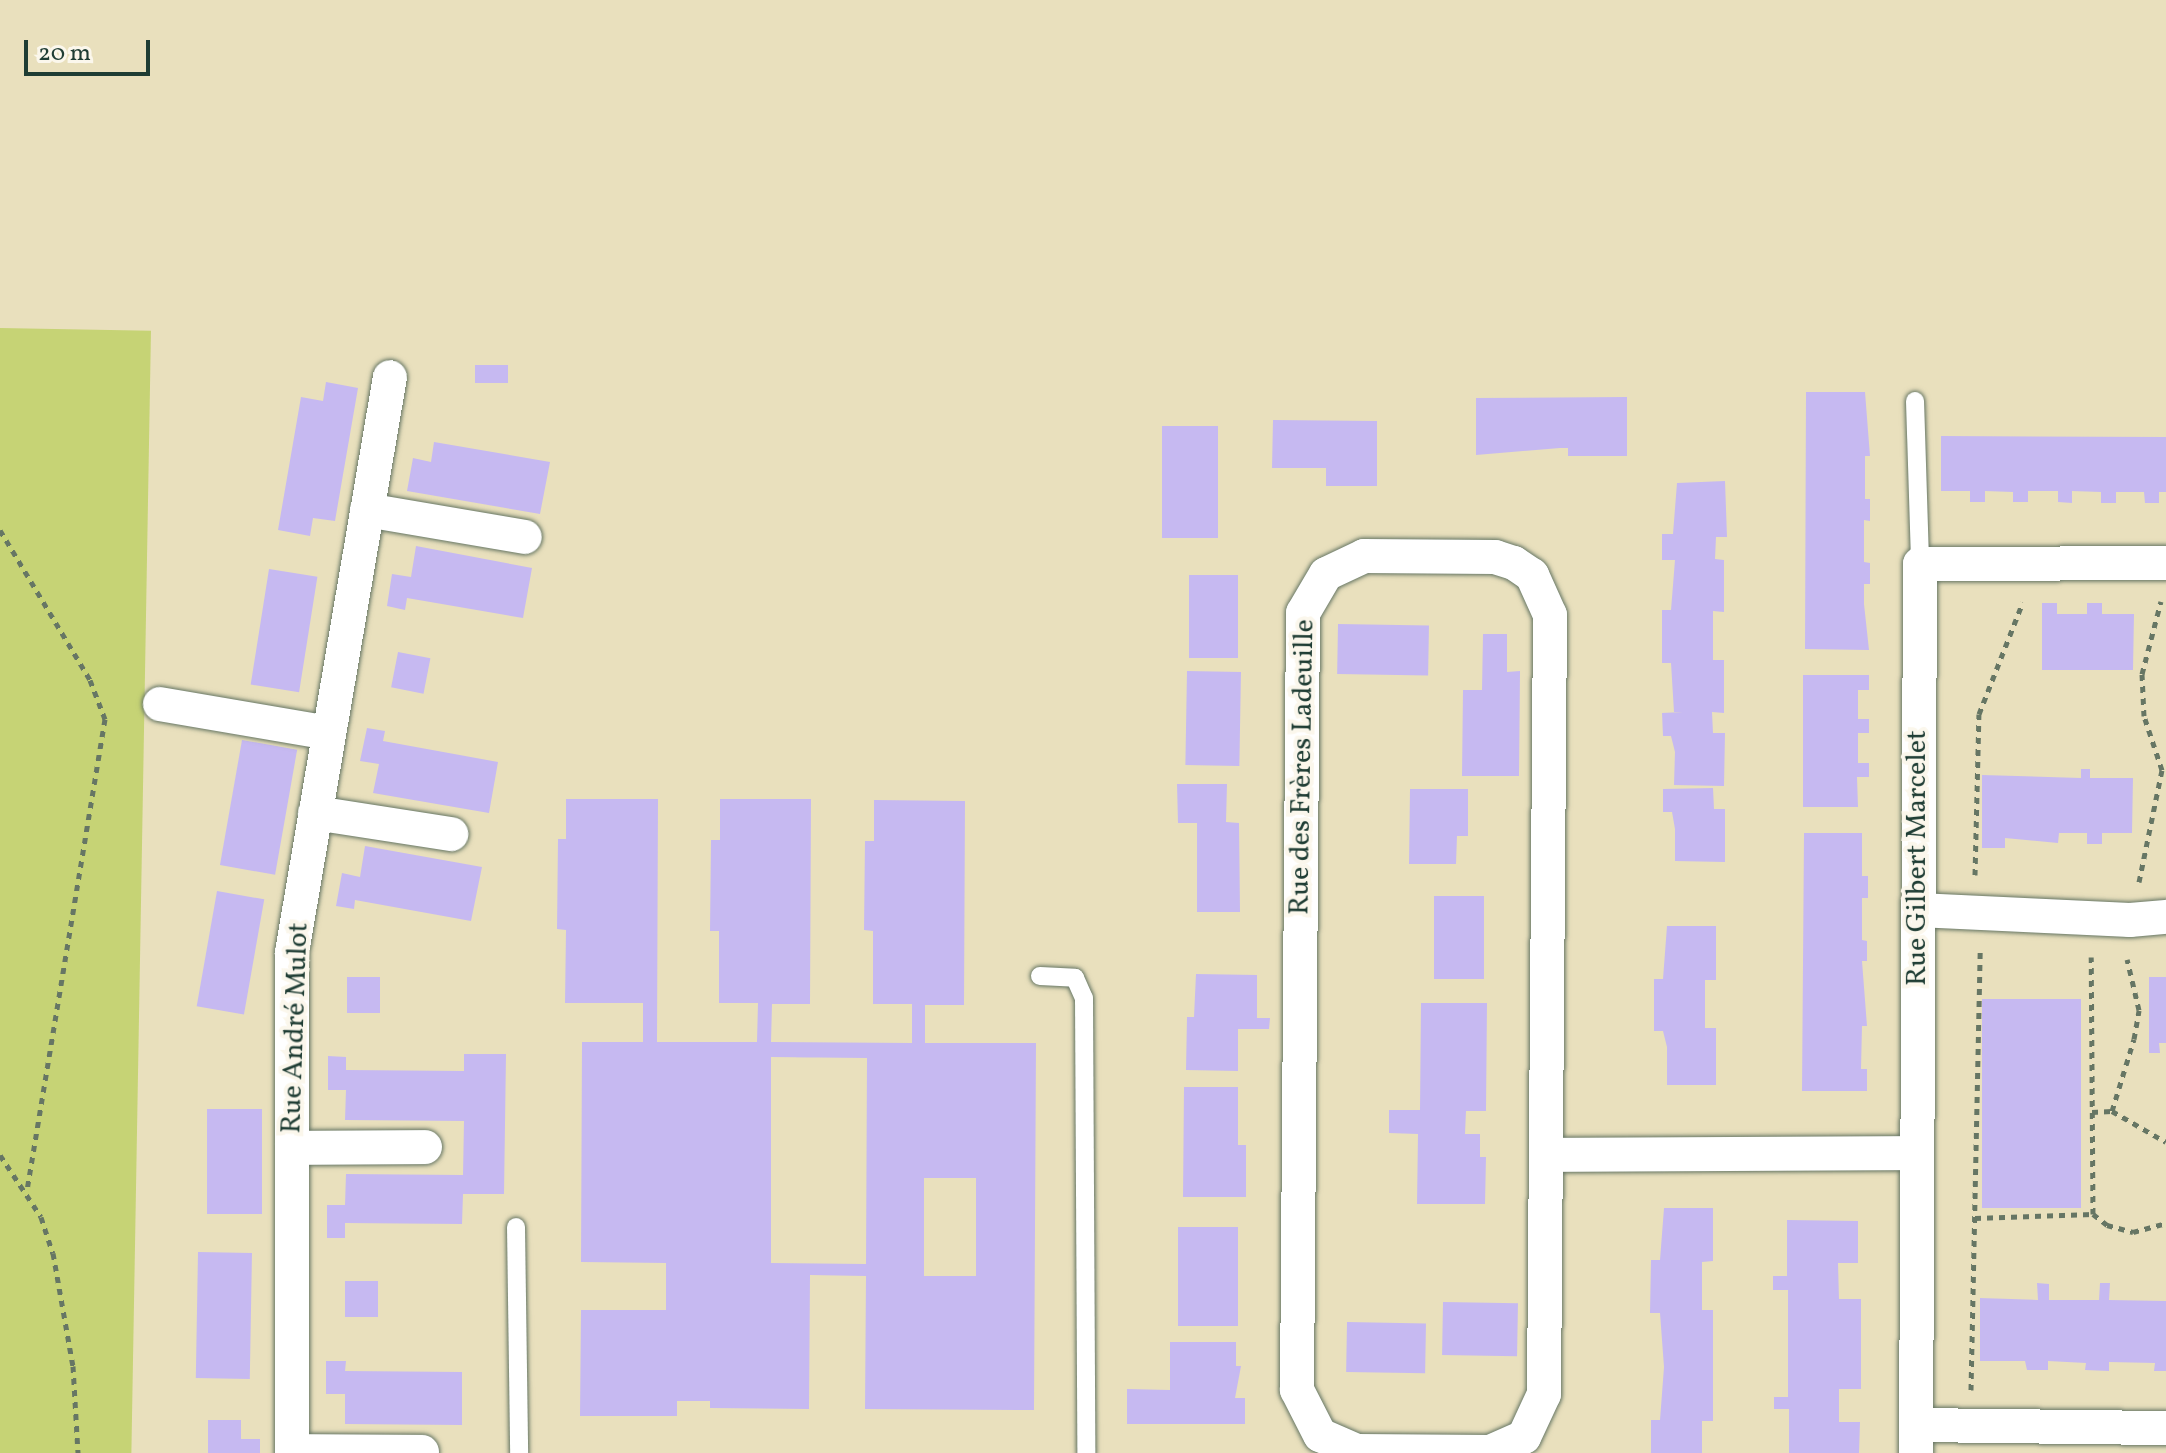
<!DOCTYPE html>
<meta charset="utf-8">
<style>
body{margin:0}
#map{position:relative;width:2166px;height:1453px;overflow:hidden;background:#e9e0bd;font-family:Vollkorn,serif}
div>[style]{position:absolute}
.green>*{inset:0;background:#c6d375;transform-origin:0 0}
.building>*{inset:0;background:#c6b9f1;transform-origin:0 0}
.path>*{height:5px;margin-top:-2.5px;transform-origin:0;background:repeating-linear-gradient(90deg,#667664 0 6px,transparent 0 12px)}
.roads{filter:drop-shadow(0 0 2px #667664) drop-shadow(0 0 2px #667664)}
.lane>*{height:18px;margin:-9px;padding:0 9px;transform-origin:9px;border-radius:9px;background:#fff}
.street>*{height:34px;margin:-17px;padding:0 17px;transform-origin:17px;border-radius:17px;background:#fff}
span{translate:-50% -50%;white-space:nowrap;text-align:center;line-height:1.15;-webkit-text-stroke:8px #fbf7ec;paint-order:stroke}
.street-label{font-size:28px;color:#1f3d34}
.scale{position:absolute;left:24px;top:40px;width:126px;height:36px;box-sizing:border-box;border:4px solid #1f3d34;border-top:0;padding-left:10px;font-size:24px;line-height:28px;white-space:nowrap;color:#1f3d34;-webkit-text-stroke:6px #fbf7ec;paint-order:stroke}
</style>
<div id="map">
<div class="green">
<div style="left:0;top:328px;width:151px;height:1125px;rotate:1deg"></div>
</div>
<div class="building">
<div style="left:475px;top:365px;width:33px;height:18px"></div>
<div style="clip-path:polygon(326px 382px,358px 388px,335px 521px,313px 518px,310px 536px,278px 530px,301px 397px,323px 401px)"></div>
<div style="clip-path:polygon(1806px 392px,1865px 392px,1870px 456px,1865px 456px,1865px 499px,1870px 499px,1870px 521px,1864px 520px,1864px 562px,1870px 563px,1870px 584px,1864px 584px,1864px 604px,1869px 650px,1805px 649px)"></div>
<div style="clip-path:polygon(1627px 397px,1627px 456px,1568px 456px,1568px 448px,1560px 448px,1476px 455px,1476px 398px)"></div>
<div style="clip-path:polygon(1273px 420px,1377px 421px,1377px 486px,1326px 486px,1326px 468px,1272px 468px)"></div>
<div style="left:1162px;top:426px;width:56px;height:112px"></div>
<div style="clip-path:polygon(1941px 436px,2166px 437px,2166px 492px,2159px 492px,2159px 503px,2145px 503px,2144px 492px,2116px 492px,2116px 503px,2101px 503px,2101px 492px,2072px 491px,2072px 503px,2058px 502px,2058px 491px,2028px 491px,2028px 502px,2013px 502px,2013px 492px,1985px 491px,1985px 502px,1970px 502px,1970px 491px,1941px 491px)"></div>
<div style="clip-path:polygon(434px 442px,550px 462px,540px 514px,407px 491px,413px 458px,431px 462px)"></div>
<div style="clip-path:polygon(1725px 481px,1727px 537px,1716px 537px,1715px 559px,1724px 560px,1724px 612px,1713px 611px,1713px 660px,1724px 660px,1724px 713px,1712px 712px,1713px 733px,1725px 733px,1724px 786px,1674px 785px,1675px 752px,1671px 736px,1663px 736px,1662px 713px,1683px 712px,1674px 712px,1671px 663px,1662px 663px,1662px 610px,1671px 610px,1675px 560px,1662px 560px,1662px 534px,1673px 534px,1677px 483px)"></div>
<div style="clip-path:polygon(416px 546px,532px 568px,523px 618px,407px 598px,405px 610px,387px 606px,392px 574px,411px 577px)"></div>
<div style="left:269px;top:569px;width:49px;height:117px;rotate:9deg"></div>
<div style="left:1189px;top:575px;width:49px;height:83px"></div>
<div style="clip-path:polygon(2042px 603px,2057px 603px,2057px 614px,2087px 614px,2087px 603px,2102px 603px,2102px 614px,2134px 614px,2133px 670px,2042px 670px)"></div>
<div style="left:1338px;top:624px;width:91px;height:50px;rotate:1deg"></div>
<div style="clip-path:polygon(1483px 634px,1507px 634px,1507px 672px,1520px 671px,1519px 776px,1462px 776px,1463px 690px,1482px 690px)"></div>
<div style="left:398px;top:652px;width:33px;height:36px;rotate:11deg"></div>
<div style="left:1187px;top:671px;width:54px;height:94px;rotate:1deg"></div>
<div style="clip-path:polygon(1803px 675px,1869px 675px,1869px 690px,1858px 690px,1858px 719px,1869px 719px,1869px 733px,1858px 733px,1858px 763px,1869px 763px,1869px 777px,1857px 777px,1858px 807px,1803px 807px)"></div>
<div style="clip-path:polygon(367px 728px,385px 731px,383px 741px,498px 762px,489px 813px,373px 793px,379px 764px,360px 761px)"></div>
<div style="left:242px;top:740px;width:56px;height:127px;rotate:10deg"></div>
<div style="clip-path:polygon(2081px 769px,2090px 769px,2090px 778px,2133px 778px,2132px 833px,2102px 833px,2102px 844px,2087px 844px,2087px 833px,2059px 833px,2058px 843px,2005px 838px,2005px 848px,1982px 848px,1982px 775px,2081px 778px)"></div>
<div style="clip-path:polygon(1177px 784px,1227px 784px,1226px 822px,1239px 823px,1240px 912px,1197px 912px,1197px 823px,1178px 823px)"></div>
<div style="clip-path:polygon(1713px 788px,1714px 809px,1725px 809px,1725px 862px,1675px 861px,1675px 829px,1672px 812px,1663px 812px,1663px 789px)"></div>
<div style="clip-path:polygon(1410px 789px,1468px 789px,1468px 836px,1457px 836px,1456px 864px,1409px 864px)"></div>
<div style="clip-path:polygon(evenodd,566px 799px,658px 799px,657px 1042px,757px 1042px,758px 1003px,719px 1003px,719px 931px,710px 931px,711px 840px,720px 840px,720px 799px,811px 799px,810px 1004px,772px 1004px,771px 1042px,912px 1043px,912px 1004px,873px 1004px,873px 931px,864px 930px,865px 841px,874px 841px,874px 800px,965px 801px,964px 1005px,925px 1005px,925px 1043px,1036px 1043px,1034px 1410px,865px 1409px,866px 1276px,810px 1275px,809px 1409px,710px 1408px,710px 1401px,677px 1401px,677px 1416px,580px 1416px,581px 1310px,666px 1310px,666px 1263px,581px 1262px,582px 1042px,643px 1042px,643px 1003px,565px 1003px,566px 930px,557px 929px,558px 839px,566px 839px,566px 799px,771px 1057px,867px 1058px,866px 1264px,771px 1263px,771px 1057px,566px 799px,924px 1178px,976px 1178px,976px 1276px,924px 1276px,924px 1178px)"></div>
<div style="clip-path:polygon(1804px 833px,1862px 833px,1862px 876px,1868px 876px,1868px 898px,1862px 898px,1862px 940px,1867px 941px,1867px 961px,1862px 961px,1867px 1026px,1862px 1026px,1861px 1069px,1867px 1069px,1867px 1091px,1802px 1091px)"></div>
<div style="clip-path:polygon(365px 846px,482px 867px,471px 921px,355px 900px,354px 909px,336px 906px,342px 873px,360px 877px)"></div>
<div style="left:217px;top:891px;width:48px;height:117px;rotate:10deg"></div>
<div style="left:1434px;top:896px;width:50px;height:83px"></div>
<div style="clip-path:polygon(1667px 926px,1716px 926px,1716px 980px,1705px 980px,1705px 1028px,1716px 1028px,1716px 1085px,1667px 1085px,1667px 1047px,1663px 1031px,1654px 1031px,1654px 979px,1663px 979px)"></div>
<div style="clip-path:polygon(1196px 974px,1257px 975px,1257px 1018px,1270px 1018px,1269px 1029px,1238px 1029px,1238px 1071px,1186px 1070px,1187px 1017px,1194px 1017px)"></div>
<div style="left:347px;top:977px;width:33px;height:36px"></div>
<div style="clip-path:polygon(2149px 977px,2166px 977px,2166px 1043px,2159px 1043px,2160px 1053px,2149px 1053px)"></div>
<div style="left:1982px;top:999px;width:99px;height:209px"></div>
<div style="clip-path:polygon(1421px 1003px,1487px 1003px,1486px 1111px,1466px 1111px,1465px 1134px,1480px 1134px,1480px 1157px,1486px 1157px,1485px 1204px,1417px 1204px,1418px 1134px,1389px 1133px,1389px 1110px,1420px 1110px)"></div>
<div style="clip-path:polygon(464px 1054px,506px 1054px,504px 1194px,463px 1194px,462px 1224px,345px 1223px,345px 1238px,327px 1238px,327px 1205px,345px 1205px,346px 1174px,463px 1175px,464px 1121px,345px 1120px,346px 1090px,328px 1090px,328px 1056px,346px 1057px,346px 1070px,464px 1071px)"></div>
<div style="clip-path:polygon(1184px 1087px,1238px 1087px,1238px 1145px,1246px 1145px,1246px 1197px,1183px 1197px)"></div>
<div style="left:207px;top:1109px;width:55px;height:105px"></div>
<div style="clip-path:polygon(1664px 1208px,1713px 1208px,1713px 1261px,1702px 1262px,1702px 1310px,1713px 1310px,1713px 1421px,1702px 1421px,1702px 1453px,1651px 1453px,1651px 1420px,1660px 1420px,1664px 1367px,1660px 1313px,1650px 1313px,1651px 1260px,1660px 1260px)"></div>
<div style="clip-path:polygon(1787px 1220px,1858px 1221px,1858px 1263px,1838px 1263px,1839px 1299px,1861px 1299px,1861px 1389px,1839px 1389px,1839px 1422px,1860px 1422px,1859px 1453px,1789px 1453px,1789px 1409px,1774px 1409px,1774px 1397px,1788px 1397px,1788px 1290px,1773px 1290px,1773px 1276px,1787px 1276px)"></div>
<div style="left:1178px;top:1227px;width:60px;height:99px"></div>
<div style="left:198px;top:1252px;width:54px;height:126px;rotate:1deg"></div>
<div style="left:345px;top:1281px;width:33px;height:36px"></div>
<div style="clip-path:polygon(2037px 1283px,2049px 1284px,2049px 1300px,2099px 1300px,2100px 1283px,2110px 1283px,2109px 1300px,2166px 1301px,2166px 1371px,2154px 1371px,2155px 1363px,2109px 1362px,2109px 1371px,2085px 1370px,2086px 1363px,2048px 1361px,2048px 1370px,2027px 1370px,2025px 1361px,1980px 1361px,1980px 1298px,2038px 1300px)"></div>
<div style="left:1443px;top:1302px;width:75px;height:53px;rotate:1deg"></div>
<div style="left:1347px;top:1322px;width:79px;height:50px;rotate:1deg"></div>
<div style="clip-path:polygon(1170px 1342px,1236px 1342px,1236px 1366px,1241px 1366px,1235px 1398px,1245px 1398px,1245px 1424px,1127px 1424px,1127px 1389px,1170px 1390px)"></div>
<div style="clip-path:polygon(326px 1361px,346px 1361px,345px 1371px,462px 1372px,462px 1425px,345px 1424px,345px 1394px,326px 1394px)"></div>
<div style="clip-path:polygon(208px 1420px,241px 1420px,241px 1439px,260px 1439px,260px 1453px,208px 1453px)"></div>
</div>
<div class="path">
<div style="left:0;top:530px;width:175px;rotate:59deg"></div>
<div style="left:90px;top:680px;width:42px;rotate:69deg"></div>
<div style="left:105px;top:719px;width:479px;rotate:99.4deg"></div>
<div style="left:1975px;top:875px;width:161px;rotate:-88.6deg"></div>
<div style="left:1979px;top:714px;width:120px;rotate:-68.6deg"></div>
<div style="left:2139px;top:882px;width:114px;rotate:-78.4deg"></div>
<div style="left:2162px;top:770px;width:57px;rotate:-108.4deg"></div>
<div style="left:2144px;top:716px;width:42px;rotate:-92.7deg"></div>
<div style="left:2142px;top:674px;width:75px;rotate:-75.4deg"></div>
<div style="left:2112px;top:1111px;width:62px;rotate:29.9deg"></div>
<div style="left:2092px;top:1112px;width:20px;rotate:-3deg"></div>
<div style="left:2112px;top:1111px;width:75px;rotate:-73deg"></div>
<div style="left:2134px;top:1039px;width:29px;rotate:-80deg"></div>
<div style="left:2139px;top:1010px;width:52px;rotate:-103.2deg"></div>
<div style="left:0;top:1155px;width:74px;rotate:56.5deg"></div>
<div style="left:41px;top:1217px;width:38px;rotate:72deg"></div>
<div style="left:53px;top:1253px;width:115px;rotate:80deg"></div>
<div style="left:73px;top:1366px;width:87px;rotate:86.7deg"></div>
<div style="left:2093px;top:1214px;width:18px;rotate:38deg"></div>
<div style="left:2107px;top:1225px;width:27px;rotate:15deg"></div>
<div style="left:2133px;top:1232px;width:34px;rotate:-15deg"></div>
<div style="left:1975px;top:1218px;width:118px;rotate:-1.9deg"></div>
<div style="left:2093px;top:1214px;width:257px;rotate:-90.4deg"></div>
<div style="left:1971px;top:1390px;width:442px;rotate:-88.8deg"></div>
</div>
<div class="roads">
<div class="lane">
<div style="left:1915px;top:401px;width:163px;rotate:88.2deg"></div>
<div style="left:1040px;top:976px;width:35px;rotate:3deg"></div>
<div style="left:1075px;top:978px;width:22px;rotate:66deg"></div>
<div style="left:1084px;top:998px;width:455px;rotate:89.7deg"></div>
<div style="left:516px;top:1227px;width:226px;rotate:89.2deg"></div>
</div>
<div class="street">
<div style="left:367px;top:510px;width:160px;rotate:9.7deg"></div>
<div style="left:1364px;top:556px;width:131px;rotate:0.4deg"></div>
<div style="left:1495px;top:557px;width:20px;rotate:18deg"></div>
<div style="left:1514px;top:563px;width:22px;rotate:34deg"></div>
<div style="left:1532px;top:575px;width:44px;rotate:65.8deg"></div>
<div style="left:1550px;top:615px;width:779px;rotate:90.44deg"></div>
<div style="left:1544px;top:1394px;width:47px;rotate:114.9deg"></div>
<div style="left:1524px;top:1437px;width:36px;rotate:156deg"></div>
<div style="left:1491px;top:1452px;width:134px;rotate:-179.6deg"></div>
<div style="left:1357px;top:1451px;width:40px;rotate:-156.6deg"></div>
<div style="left:1320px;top:1435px;width:51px;rotate:-117.1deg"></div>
<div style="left:1297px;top:1390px;width:777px;rotate:-89.56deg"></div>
<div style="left:1303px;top:613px;width:45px;rotate:-59.5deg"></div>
<div style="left:1326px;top:574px;width:42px;rotate:-25.3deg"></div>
<div style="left:160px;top:704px;width:171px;rotate:9.7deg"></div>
<div style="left:315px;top:813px;width:138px;rotate:8.8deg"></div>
<div style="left:1918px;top:910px;width:212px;rotate:2.7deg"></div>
<div style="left:2130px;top:920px;width:36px;rotate:-5deg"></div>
<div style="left:292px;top:1148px;width:133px;rotate:-0.4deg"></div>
<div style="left:1546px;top:1155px;width:369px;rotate:-0.3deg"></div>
<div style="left:1916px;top:1425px;width:250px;rotate:0.7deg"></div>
<div style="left:292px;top:1451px;width:130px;rotate:0.4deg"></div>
<div style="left:292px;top:1453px;width:501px;rotate:-90deg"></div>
<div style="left:292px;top:952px;width:583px;rotate:-80.33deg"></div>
<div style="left:1916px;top:1453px;width:889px;rotate:-89.74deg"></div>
<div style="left:1920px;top:564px;width:246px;rotate:-0.2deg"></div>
</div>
</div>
<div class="street-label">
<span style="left:1303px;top:767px;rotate:-89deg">Rue des Frères Ladeuille</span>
<span style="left:1918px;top:858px;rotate:-90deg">Rue Gilbert Marcelet</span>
<span style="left:296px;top:1028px;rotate:-88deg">Rue André Mulot</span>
</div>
<div class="scale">20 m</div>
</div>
